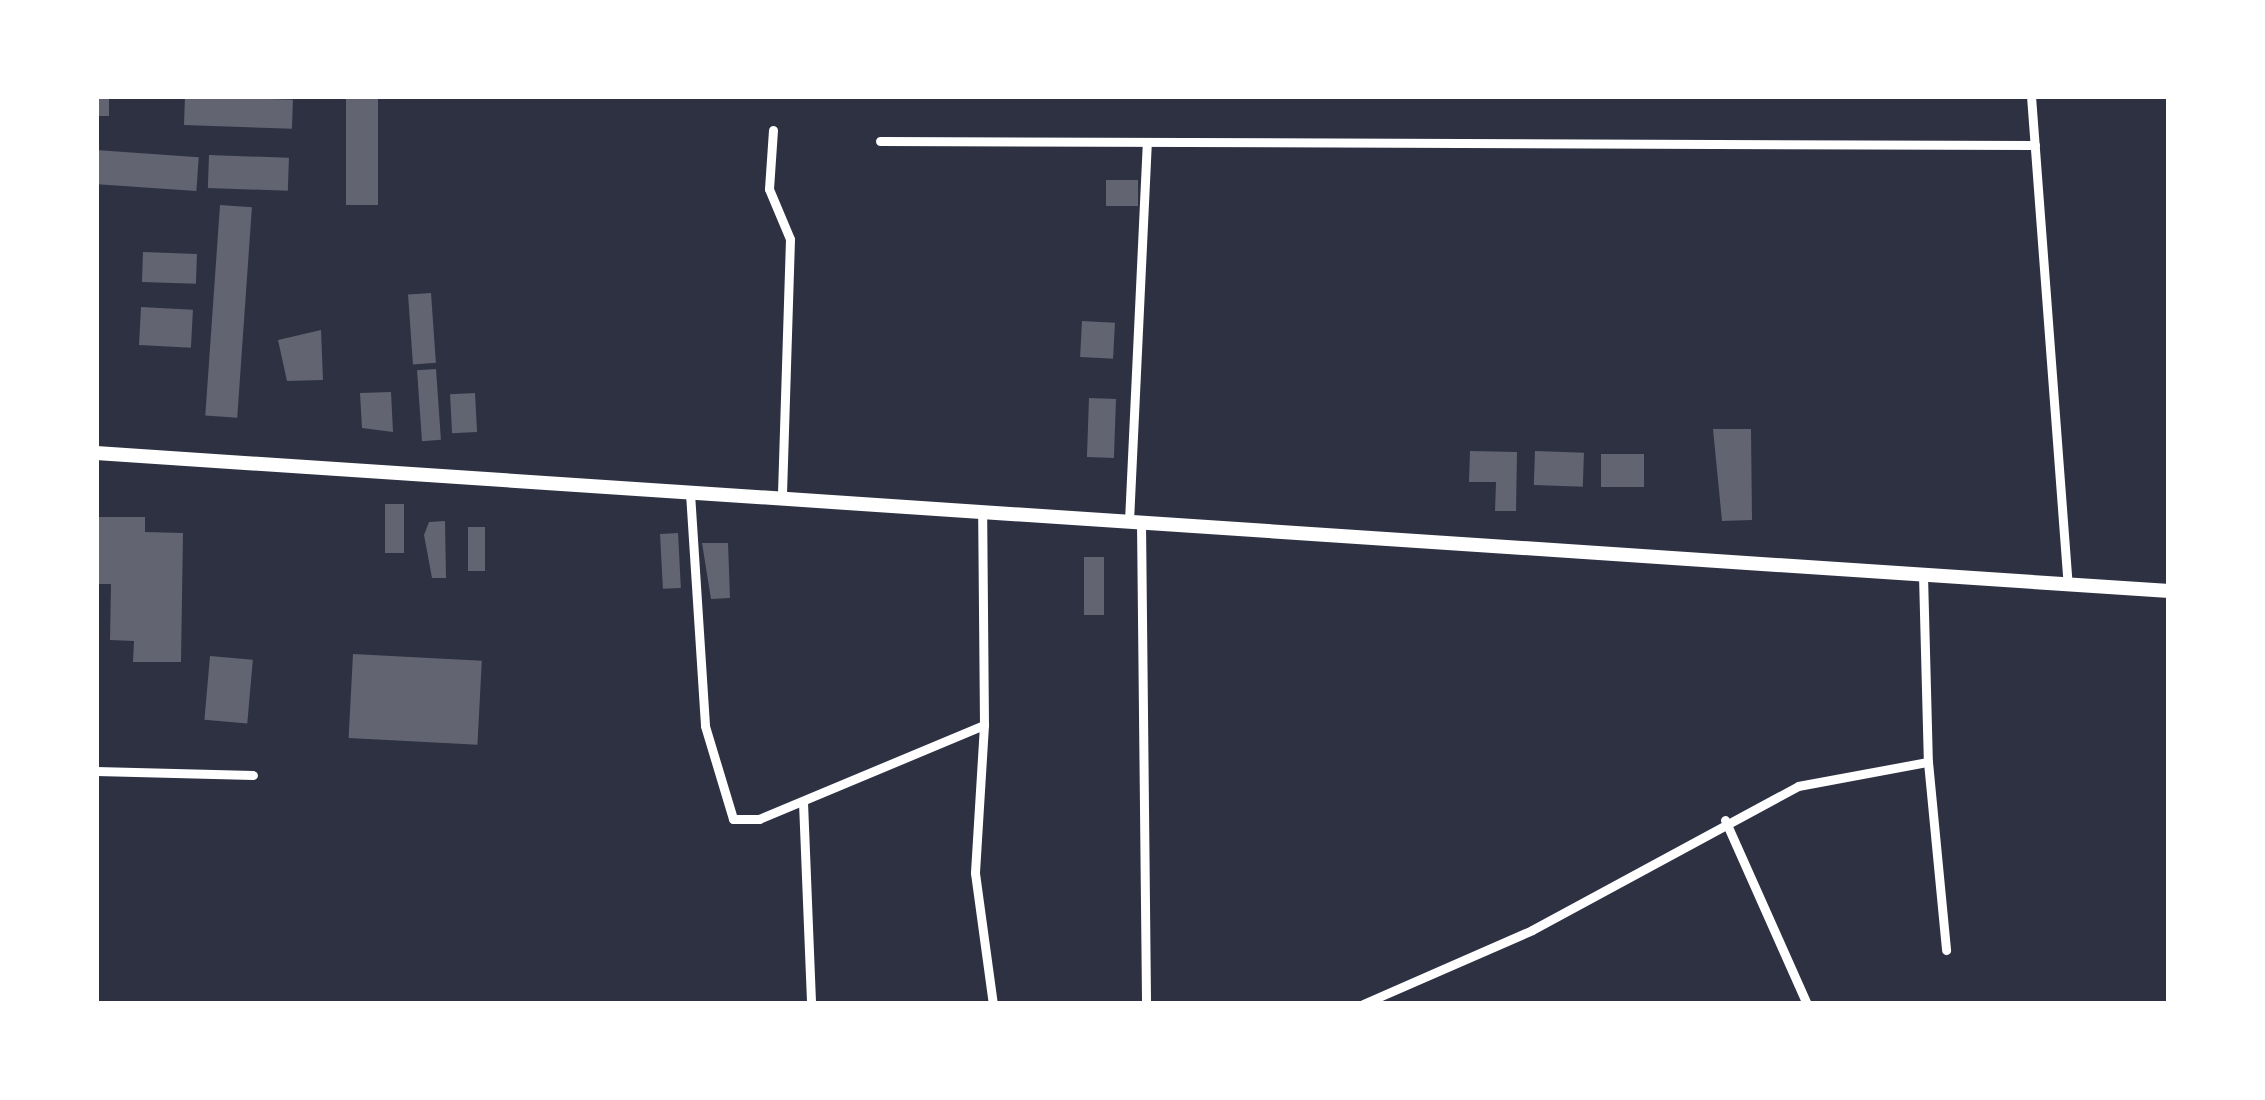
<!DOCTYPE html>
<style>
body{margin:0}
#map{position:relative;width:2265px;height:1100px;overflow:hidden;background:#2d3142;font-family:Commissioner,sans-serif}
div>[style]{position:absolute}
.building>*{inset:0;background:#626471;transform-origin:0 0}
.minor>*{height:9px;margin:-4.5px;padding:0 4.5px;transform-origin:4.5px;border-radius:4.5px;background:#fff}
.primary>*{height:14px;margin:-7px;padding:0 7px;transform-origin:7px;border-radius:7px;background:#fff}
span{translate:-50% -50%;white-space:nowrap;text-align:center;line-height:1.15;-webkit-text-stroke:12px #fff;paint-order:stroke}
.frame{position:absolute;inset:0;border:99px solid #fff;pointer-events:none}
</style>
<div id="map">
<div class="building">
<div style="left:96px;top:96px;width:13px;height:20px"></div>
<div style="left:185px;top:96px;width:108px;height:29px;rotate:2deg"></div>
<div style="left:346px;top:96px;width:32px;height:109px"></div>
<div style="left:96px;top:150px;width:103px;height:34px;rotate:4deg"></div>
<div style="left:209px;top:155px;width:80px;height:33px;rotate:2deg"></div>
<div style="left:1138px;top:180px;width:26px;height:32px;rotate:90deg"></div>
<div style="left:220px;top:205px;width:32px;height:211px;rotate:4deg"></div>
<div style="left:143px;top:252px;width:54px;height:30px;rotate:2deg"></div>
<div style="left:431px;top:293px;width:70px;height:23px;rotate:86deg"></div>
<div style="left:141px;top:307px;width:52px;height:38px;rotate:3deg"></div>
<div style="left:1082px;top:321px;width:33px;height:36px;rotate:3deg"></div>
<div style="clip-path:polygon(321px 330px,323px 380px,287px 381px,278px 340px)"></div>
<div style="left:436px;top:369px;width:71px;height:19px;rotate:86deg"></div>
<div style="clip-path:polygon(391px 392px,393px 432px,362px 428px,360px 393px)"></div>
<div style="left:475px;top:393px;width:39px;height:25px;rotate:87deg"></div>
<div style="left:1089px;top:398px;width:27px;height:59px;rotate:2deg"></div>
<div style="clip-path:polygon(1713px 429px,1751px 429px,1752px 520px,1722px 521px)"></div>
<div style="clip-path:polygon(1470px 451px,1517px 452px,1516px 511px,1495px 511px,1496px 482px,1469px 482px)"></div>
<div style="left:1535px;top:451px;width:49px;height:34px;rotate:2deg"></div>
<div style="left:1601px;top:454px;width:43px;height:33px"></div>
<div style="left:385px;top:504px;width:19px;height:49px"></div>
<div style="clip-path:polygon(96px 517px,145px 517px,145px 532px,183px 533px,181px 662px,133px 662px,134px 641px,110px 640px,111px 584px,96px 584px)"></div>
<div style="clip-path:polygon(445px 521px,446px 578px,432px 578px,424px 535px,429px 522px)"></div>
<div style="left:468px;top:527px;width:17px;height:44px"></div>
<div style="left:678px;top:533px;width:55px;height:18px;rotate:87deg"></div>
<div style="clip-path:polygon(702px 543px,728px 543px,730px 598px,711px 599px)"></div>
<div style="left:1084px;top:557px;width:20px;height:58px"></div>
<div style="left:353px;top:654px;width:129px;height:84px;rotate:3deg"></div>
<div style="left:210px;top:656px;width:43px;height:64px;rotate:5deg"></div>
</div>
<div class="minor">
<div style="left:2031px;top:96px;width:490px;rotate:85.7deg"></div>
<div style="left:773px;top:130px;width:59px;rotate:93.9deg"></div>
<div style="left:769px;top:189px;width:54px;rotate:67.2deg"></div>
<div style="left:790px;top:239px;width:260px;rotate:91.8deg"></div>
<div style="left:880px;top:141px;width:1155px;rotate:0.2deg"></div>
<div style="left:690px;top:493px;width:233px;rotate:86.3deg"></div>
<div style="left:705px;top:726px;width:97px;rotate:73.2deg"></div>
<div style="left:733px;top:819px;width:26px"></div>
<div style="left:759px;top:819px;width:244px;rotate:-22.7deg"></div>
<div style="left:984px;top:725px;width:213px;rotate:-90.5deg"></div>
<div style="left:1129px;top:521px;width:379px;rotate:-87.3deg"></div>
<div style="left:1141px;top:522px;width:482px;rotate:89.4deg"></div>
<div style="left:1923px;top:575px;width:187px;rotate:88.5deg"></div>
<div style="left:1928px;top:762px;width:189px;rotate:84.5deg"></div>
<div style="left:984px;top:725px;width:148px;rotate:93.5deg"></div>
<div style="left:975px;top:873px;width:132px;rotate:82.2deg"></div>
<div style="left:96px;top:771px;width:157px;rotate:1.5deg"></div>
<div style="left:803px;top:802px;width:202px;rotate:87.7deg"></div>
<div style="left:1725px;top:820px;width:201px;rotate:66deg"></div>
<div style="left:1363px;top:1004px;width:184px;rotate:-23.6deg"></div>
<div style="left:1532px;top:930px;width:302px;rotate:-28.4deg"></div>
<div style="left:1798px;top:786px;width:132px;rotate:-10.5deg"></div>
</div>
<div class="primary">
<div style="left:96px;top:453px;width:2078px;rotate:3.81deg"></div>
</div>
<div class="frame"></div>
</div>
